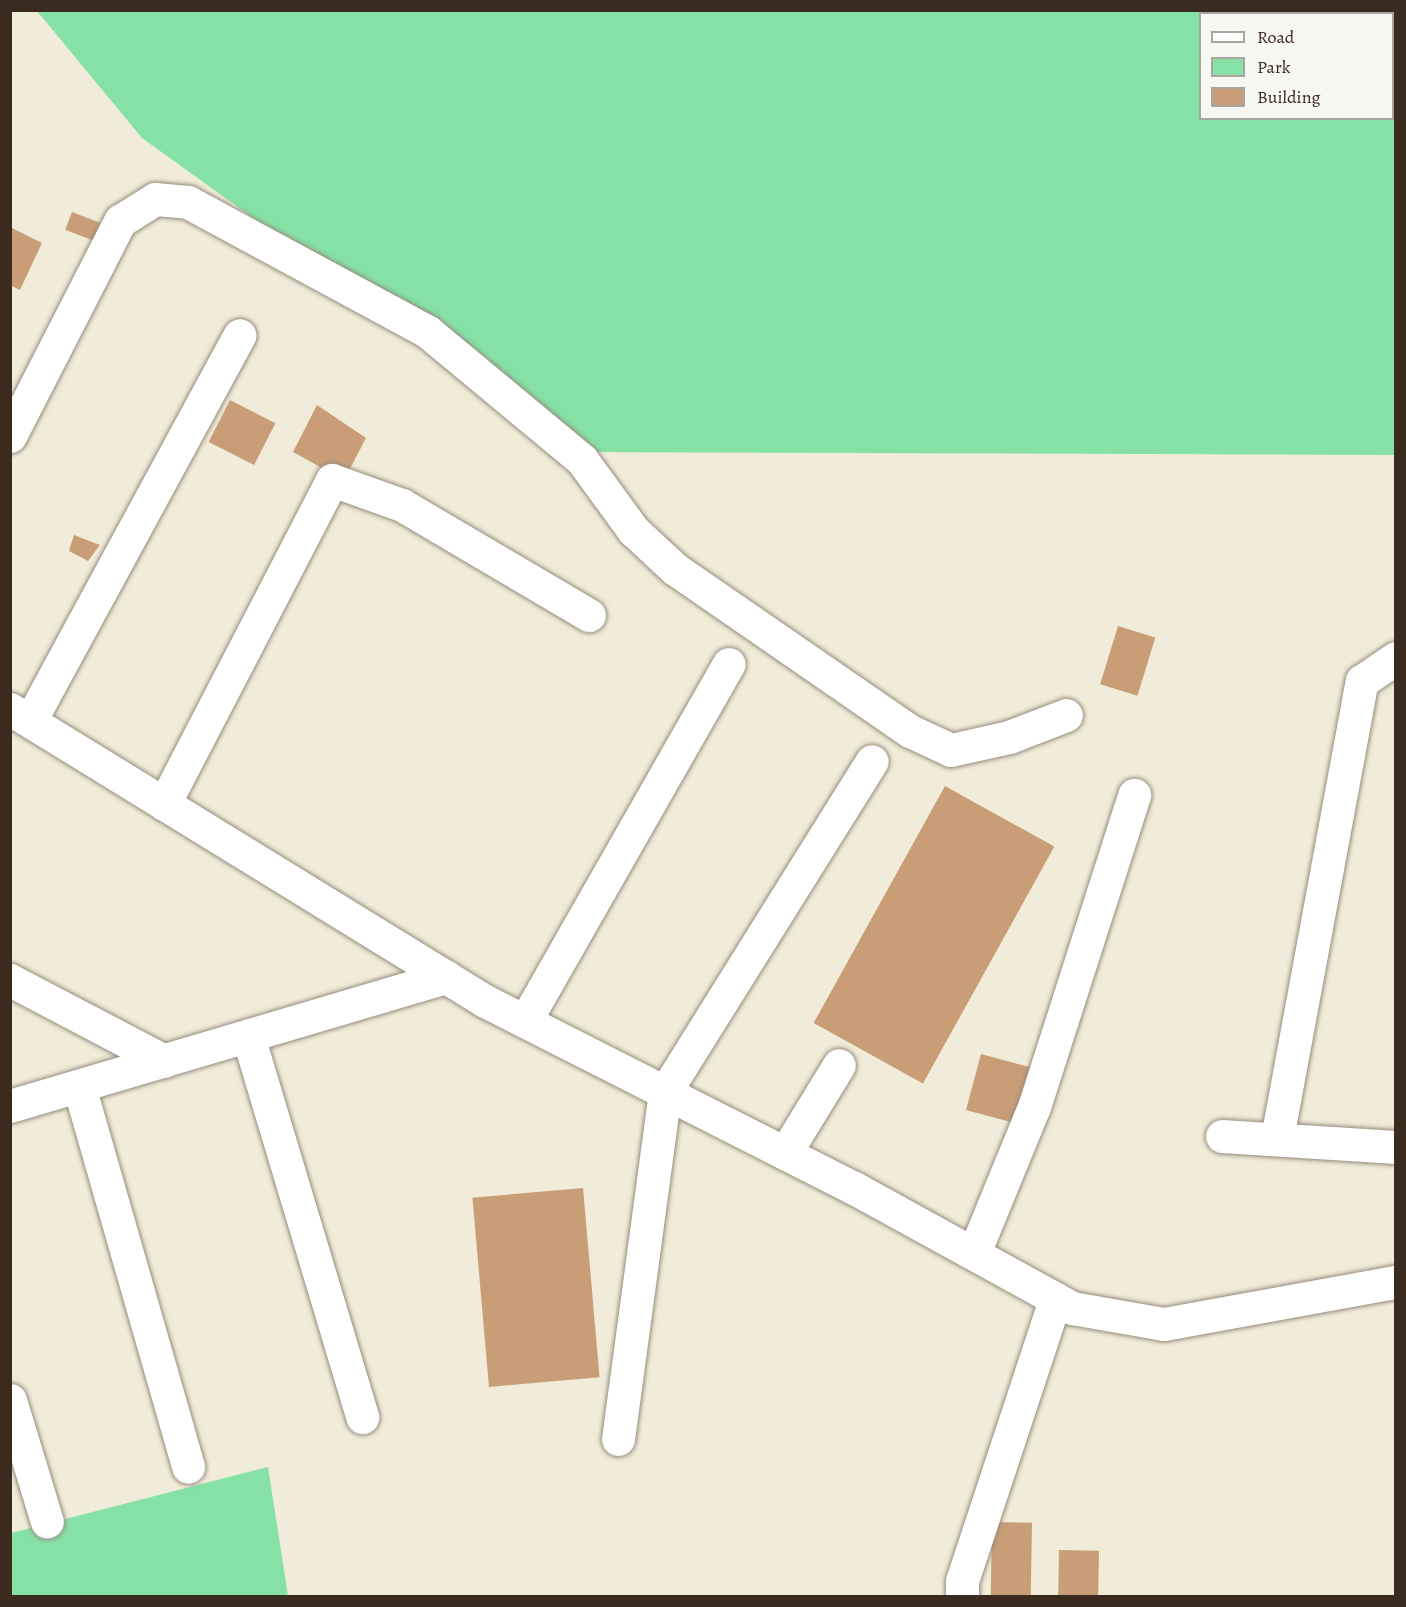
<!DOCTYPE html>
<style>
body{margin:0}
#map{position:relative;width:1406px;height:1607px;overflow:hidden;background:#f0ecd9;font-family:Alegreya,serif}
div>[style]{position:absolute}
.green>*{inset:0;background:#86e1a7}
.building>*{inset:0;background:#c99e77;transform-origin:0 0}
.roads{filter:drop-shadow(0 0 2px #968b7c) drop-shadow(0 0 2px #968b7c)}
.minor>*{height:33px;margin:-16.5px;padding:0 16.5px;transform-origin:16.5px;border-radius:16.5px;background:#fff}
span{translate:-50% -50%;white-space:nowrap;text-align:center;line-height:1.15;-webkit-text-stroke:5px #f6f6f2;paint-order:stroke}
.frame{position:absolute;inset:0;border:12px solid #3b2a1e;pointer-events:none}
.legend{position:absolute;left:1199px;top:12px;width:195px;height:108px;box-sizing:border-box;background:#f6f6f2;border:2px solid #aba49d;margin:0;padding:8px 10px;list-style:none;font-size:18px;color:#3b2a1e}
.legend li{display:flex;align-items:center;gap:12px;height:30px}
.legend b{width:30px;border:2px solid #aba49d}
</style>
<div id="map">
<div class="green">
<div style="clip-path:polygon(evenodd,37px 11px,1395px 11px,1395px 455px,578px 452px,142px 138px,37px 11px,1200px 14px,1392px 14px,1392px 118px,1200px 118px,1200px 14px)"></div>
<div style="clip-path:polygon(268px 1467px,288px 1596px,11px 1596px,11px 1533px)"></div>
</div>
<div class="building">
<div style="left:72px;top:212px;width:30px;height:19px;rotate:21deg"></div>
<div style="clip-path:polygon(10px 227px,42px 243px,20px 290px,10px 285px)"></div>
<div style="left:230px;top:400px;width:51px;height:47px;rotate:27deg"></div>
<div style="clip-path:polygon(317px 405px,366px 438px,344px 480px,293px 452px)"></div>
<div style="clip-path:polygon(74px 535px,100px 545px,88px 561px,69px 551px)"></div>
<div style="left:1118px;top:626px;width:39px;height:61px;rotate:17deg"></div>
<div style="left:945px;top:786px;width:125px;height:271px;rotate:29deg"></div>
<div style="left:981px;top:1054px;width:61px;height:58px;rotate:15deg"></div>
<div style="left:583px;top:1188px;width:190px;height:111px;rotate:85deg"></div>
<div style="left:992px;top:1522px;width:40px;height:74px;rotate:1deg"></div>
<div style="left:1059px;top:1550px;width:40px;height:46px;rotate:1deg"></div>
</div>
<div class="roads">
<div class="minor">
<div style="left:10px;top:436px;width:242px;rotate:-62.9deg"></div>
<div style="left:120px;top:221px;width:41px;rotate:-32.2deg"></div>
<div style="left:155px;top:199px;width:33px;rotate:5deg"></div>
<div style="left:188px;top:202px;width:273px;rotate:28.4deg"></div>
<div style="left:428px;top:332px;width:200px;rotate:39.7deg"></div>
<div style="left:582px;top:460px;width:87px;rotate:53.9deg"></div>
<div style="left:633px;top:530px;width:57px;rotate:42.9deg"></div>
<div style="left:675px;top:569px;width:285px;rotate:34.6deg"></div>
<div style="left:910px;top:731px;width:45px;rotate:24.9deg"></div>
<div style="left:951px;top:750px;width:59px;rotate:-12.6deg"></div>
<div style="left:1009px;top:737px;width:61px;rotate:-21.1deg"></div>
<div style="left:10px;top:709px;width:558px;rotate:31.58deg"></div>
<div style="left:485px;top:1001px;width:414px;rotate:26.9deg"></div>
<div style="left:854px;top:1188px;width:249px;rotate:28.8deg"></div>
<div style="left:1072px;top:1308px;width:93px;rotate:9.9deg"></div>
<div style="left:1164px;top:1324px;width:236px;rotate:-10.3deg"></div>
<div style="left:30px;top:721px;width:439px;rotate:-61.5deg"></div>
<div style="left:164px;top:804px;width:365px;rotate:-62.6deg"></div>
<div style="left:332px;top:480px;width:74px;rotate:19.7deg"></div>
<div style="left:402px;top:505px;width:217px;rotate:30.5deg"></div>
<div style="left:10px;top:980px;width:174px;rotate:27.7deg"></div>
<div style="left:525px;top:1021px;width:411px;rotate:-60.3deg"></div>
<div style="left:248px;top:1036px;width:398px;rotate:73.3deg"></div>
<div style="left:79px;top:1086px;width:396px;rotate:74deg"></div>
<div style="left:10px;top:1106px;width:455px;rotate:-16.5deg"></div>
<div style="left:1222px;top:1136px;width:174px;rotate:3.6deg"></div>
<div style="left:1277px;top:1138px;width:465px;rotate:-79.5deg"></div>
<div style="left:1362px;top:681px;width:41px;rotate:-34.1deg"></div>
<div style="left:785px;top:1153px;width:103px;rotate:-58.5deg"></div>
<div style="left:974px;top:1253px;width:158px;rotate:-67.7deg"></div>
<div style="left:1034px;top:1107px;width:328px;rotate:-72.2deg"></div>
<div style="left:10px;top:1400px;width:127px;rotate:73.1deg"></div>
<div style="left:618px;top:1439px;width:350px;rotate:-82.3deg"></div>
<div style="left:665px;top:1092px;width:390px;rotate:-58deg"></div>
<div style="left:962px;top:1596px;width:15px;rotate:-90deg"></div>
<div style="left:962px;top:1581px;width:297px;rotate:-71.7deg"></div>
</div>
</div>
<div class="frame"></div>
<ul class="legend">
<li><b style="height:8px;background:#fff"></b>Road</li>
<li><b style="height:16px;background:#86e1a7"></b>Park</li>
<li><b style="height:16px;background:#c99e77"></b>Building</li>
</ul>
</div>
